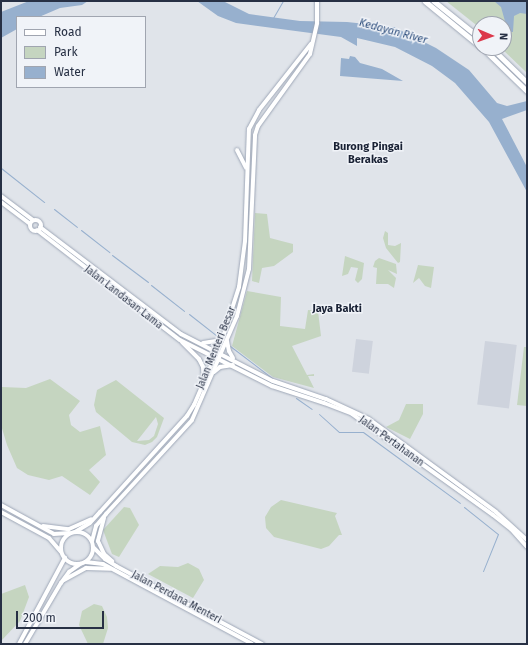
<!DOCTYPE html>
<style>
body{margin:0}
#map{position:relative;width:528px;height:645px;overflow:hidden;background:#e0e4ea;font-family:"Fira Sans",sans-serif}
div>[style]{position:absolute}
.built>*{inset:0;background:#ced3dd;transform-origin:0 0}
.green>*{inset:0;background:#c5d5c0}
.water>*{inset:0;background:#97b0ce}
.stream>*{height:1px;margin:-0.5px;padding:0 0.5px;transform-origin:0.5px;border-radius:0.5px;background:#97b0ce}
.roads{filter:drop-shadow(0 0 1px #9ea7b7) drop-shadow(0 0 1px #9ea7b7)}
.major>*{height:4px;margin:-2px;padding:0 2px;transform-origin:2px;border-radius:2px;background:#fff}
.major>.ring{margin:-2px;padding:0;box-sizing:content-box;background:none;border:4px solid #fff;border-radius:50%}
.highway>*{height:4.5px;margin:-2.25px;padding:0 2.25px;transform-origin:2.25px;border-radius:2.25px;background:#fff}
span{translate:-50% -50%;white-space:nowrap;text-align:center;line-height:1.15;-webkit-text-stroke:3px #f0f3f8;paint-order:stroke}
.street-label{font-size:10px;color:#273044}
.water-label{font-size:11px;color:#2c4d7c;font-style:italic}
.neighbourhood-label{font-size:11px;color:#192134;font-weight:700}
.frame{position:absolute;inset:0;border:2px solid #273044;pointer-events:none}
.legend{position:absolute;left:16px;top:16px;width:130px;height:72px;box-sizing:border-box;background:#f0f3f8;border:1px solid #a0a5b0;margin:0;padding:5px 7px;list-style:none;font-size:12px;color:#273044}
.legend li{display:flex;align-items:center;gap:8px;height:20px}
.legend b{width:20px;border:1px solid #a0a5b0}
.north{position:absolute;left:472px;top:16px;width:40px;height:40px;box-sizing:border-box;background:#f0f3f8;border:1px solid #a0a5b0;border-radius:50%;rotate:92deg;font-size:11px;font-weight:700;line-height:16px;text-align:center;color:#273044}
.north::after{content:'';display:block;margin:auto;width:14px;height:18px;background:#dc384b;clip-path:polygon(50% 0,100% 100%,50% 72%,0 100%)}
.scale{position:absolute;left:16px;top:611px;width:88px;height:18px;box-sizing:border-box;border:2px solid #273044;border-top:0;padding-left:5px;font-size:12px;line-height:14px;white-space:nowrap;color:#273044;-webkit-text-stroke:3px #f0f3f8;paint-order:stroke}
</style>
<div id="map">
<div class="built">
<div style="left:356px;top:339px;width:17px;height:33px;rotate:7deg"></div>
<div style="left:485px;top:341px;width:32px;height:64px;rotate:7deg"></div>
</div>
<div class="green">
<div style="clip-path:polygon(446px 1px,527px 1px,527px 73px,501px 48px,504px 48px,504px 24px,480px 24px,480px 28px)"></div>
<div style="clip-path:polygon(255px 213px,267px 214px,270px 238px,293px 244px,293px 252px,274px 266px,262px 268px,259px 283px,252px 281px)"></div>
<div style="clip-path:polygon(385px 231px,388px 233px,388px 245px,395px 246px,401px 243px,400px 262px,398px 263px,386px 248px,383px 238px)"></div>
<div style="clip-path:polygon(345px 256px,364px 263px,362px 279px,358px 283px,355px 280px,358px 268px,351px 267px,348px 274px,342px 276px)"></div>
<div style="clip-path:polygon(379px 258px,396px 264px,397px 274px,388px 270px,396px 278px,394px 288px,388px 284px,376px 284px,377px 268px,373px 267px,375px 261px)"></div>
<div style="clip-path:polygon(418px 265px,434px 267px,431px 288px,425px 286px,419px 278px,413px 283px)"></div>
<div style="clip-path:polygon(247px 291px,281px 297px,280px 326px,305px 329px,308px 310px,318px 311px,321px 336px,292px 346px,307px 375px,314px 374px,314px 376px,308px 376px,314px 388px,273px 377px,232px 346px)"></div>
<div style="clip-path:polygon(524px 347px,527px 347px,527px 406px,517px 405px)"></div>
<div style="clip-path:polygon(50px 379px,80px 401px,69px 415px,71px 425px,80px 432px,100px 426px,106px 455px,89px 470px,100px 482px,90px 495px,62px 476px,49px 480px,28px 475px,17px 468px,7px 445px,1px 425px,2px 387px,26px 388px)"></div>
<div style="clip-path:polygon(evenodd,116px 380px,164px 418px,157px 437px,152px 442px,145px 445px,132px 442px,96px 412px,94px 405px,97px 390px,116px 380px,156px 417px,158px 424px,154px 436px,149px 440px,137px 441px,156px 417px)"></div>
<div style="clip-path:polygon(406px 404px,423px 404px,423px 414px,410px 439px,386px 427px,399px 420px)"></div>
<div style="clip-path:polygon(281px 500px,337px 513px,335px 516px,342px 535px,339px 535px,329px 546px,321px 549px,274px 537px,266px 528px,265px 517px,271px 507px)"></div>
<div style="clip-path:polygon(124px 507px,130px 508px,139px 525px,119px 557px,112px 554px,103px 530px)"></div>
<div style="clip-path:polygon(188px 563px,199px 569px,204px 580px,193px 598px,148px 574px,160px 566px,178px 567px)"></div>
<div style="clip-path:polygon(25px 585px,29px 597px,20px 621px,1px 641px,1px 594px)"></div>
<div style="clip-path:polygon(94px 604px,102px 606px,107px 617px,108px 628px,103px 644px,88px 644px,79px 625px,82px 611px)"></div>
</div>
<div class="water">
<div style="clip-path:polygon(29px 1px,88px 1px,82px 5px,60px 8px,39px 17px,17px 17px,17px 29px,1px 38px,1px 12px)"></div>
<div style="clip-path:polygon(197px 1px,223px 1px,249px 14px,300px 21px,347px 22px,394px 27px,436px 48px,469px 70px,497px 103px,507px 106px,527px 101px,527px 110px,502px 119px,527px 167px,527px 192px,489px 122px,455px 83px,432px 66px,395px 47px,357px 38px,357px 46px,341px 37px,236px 23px,218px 16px)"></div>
<div style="clip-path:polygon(494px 1px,527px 1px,527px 14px,520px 13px,514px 16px,513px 32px,508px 32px,501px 7px)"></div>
<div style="clip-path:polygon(350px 56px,355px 57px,360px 63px,382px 69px,403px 81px,340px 76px,341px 58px,349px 59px)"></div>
</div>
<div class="stream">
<div style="left:273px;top:18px;width:20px;rotate:-60deg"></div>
<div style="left:1px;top:168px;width:55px;rotate:38.3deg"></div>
<div style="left:54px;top:209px;width:29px;rotate:38deg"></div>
<div style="left:81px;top:230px;width:36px;rotate:38deg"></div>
<div style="left:112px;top:255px;width:45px;rotate:36.9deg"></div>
<div style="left:151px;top:285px;width:42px;rotate:38.2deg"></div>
<div style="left:189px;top:314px;width:37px;rotate:38deg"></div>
<div style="left:230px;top:346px;width:53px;rotate:37.3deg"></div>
<div style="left:296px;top:398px;width:19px;rotate:35deg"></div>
<div style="left:319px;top:414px;width:27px;rotate:42deg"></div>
<div style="left:339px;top:432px;width:24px"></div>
<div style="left:363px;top:432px;width:120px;rotate:36.2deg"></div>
<div style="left:464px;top:507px;width:43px;rotate:38.5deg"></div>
<div style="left:498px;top:534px;width:40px;rotate:112deg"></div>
</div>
<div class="roads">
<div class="major">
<div style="left:237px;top:150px;width:20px;rotate:63deg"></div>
<div style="left:1px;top:196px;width:40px;rotate:37deg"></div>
<div style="left:1px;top:202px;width:36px;rotate:37deg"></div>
<div class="ring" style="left:29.5px;top:219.5px;width:7px;height:7px"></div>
<div style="left:40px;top:227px;width:177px;rotate:37.2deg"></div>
<div style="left:181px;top:334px;width:103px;rotate:27.1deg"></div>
<div style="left:273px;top:381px;width:56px;rotate:18.8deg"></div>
<div style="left:326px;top:399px;width:47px;rotate:24.9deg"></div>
<div style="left:369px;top:419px;width:157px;rotate:36.2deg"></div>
<div style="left:496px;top:512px;width:42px;rotate:42.1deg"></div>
<div style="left:37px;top:230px;width:180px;rotate:37.6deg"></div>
<div style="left:180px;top:340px;width:103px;rotate:26.6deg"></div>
<div style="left:272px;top:386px;width:55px;rotate:18.1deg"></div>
<div style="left:324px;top:403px;width:30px;rotate:21deg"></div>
<div style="left:352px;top:414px;width:17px;rotate:36deg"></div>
<div style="left:366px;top:424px;width:156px;rotate:35.6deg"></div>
<div style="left:493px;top:515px;width:23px;rotate:38deg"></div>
<div style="left:511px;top:529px;width:24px;rotate:48deg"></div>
<div style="left:227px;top:341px;width:10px;rotate:79deg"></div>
<div style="left:229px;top:351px;width:8px;rotate:60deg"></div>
<div style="left:182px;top:342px;width:24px;rotate:45deg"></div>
<div style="left:199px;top:359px;width:9px;rotate:63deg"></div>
<div style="left:203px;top:367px;width:13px;rotate:86deg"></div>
<div style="left:203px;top:343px;width:19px;rotate:-9deg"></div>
<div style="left:214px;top:372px;width:8px;rotate:-40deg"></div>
<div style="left:220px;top:367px;width:13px;rotate:-9deg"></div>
<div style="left:1px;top:505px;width:60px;rotate:28.7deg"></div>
<div style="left:54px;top:534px;width:15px;rotate:-4deg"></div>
<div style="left:1px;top:512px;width:55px;rotate:28.4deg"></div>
<div style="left:49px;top:538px;width:18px;rotate:49deg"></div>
<div style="left:104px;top:518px;width:24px;rotate:105deg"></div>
<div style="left:98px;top:541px;width:14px;rotate:65deg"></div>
<div style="left:104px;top:554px;width:11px;rotate:41deg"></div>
<div style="left:43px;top:526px;width:26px;rotate:7deg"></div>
<div style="left:69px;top:529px;width:24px;rotate:-24deg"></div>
<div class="ring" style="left:61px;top:532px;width:28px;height:28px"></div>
<div style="left:75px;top:532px;width:17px;rotate:-31deg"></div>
<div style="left:90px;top:523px;width:15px;rotate:-48deg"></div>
<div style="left:100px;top:512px;width:130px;rotate:-47.8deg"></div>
<div style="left:187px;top:416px;width:13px;rotate:-58deg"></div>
<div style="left:194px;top:405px;width:71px;rotate:-66.7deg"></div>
<div style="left:222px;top:340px;width:56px;rotate:-72.2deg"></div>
<div style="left:239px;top:287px;width:46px;rotate:-82.6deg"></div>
<div style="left:245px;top:241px;width:112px;rotate:-88deg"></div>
<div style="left:249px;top:129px;width:21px;rotate:-62deg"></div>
<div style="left:259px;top:110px;width:84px;rotate:-51.8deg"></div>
<div style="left:92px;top:541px;width:16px;rotate:-75deg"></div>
<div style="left:96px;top:526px;width:16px;rotate:-50deg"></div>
<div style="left:106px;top:514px;width:127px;rotate:-47.5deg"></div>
<div style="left:192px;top:420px;width:113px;rotate:-66.6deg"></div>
<div style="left:237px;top:316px;width:49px;rotate:-75.7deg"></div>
<div style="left:249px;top:269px;width:134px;rotate:-87.4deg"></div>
<div style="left:255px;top:135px;width:9px;rotate:-72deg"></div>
<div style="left:258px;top:126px;width:89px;rotate:-54.2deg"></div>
<div style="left:310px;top:54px;width:32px;rotate:-77deg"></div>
<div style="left:317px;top:23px;width:22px;rotate:-90deg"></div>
<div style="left:93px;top:547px;width:17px;rotate:45deg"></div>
<div style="left:105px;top:559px;width:13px;rotate:32deg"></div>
<div style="left:116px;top:566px;width:166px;rotate:28.1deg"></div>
<div style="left:86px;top:562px;width:17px;rotate:7deg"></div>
<div style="left:103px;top:564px;width:169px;rotate:28.2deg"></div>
<div style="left:64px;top:580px;width:25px;rotate:-29deg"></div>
<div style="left:86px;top:568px;width:24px;rotate:2deg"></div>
<div style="left:19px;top:644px;width:98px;rotate:-61.9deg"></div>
<div style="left:25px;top:644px;width:71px;rotate:-59.5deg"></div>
<div style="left:61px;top:583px;width:14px;rotate:-54deg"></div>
<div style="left:69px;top:572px;width:14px;rotate:-36deg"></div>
</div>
<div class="highway">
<div style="left:425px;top:1px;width:71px;rotate:39.3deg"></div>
<div style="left:434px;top:1px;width:59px;rotate:38.8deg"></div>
<div style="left:483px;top:48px;width:62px;rotate:44.3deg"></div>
<div style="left:492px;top:48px;width:49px;rotate:44.2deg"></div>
</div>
</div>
<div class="street-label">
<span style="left:123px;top:298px;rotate:38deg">Jalan Landasan Lama</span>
<span style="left:217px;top:348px;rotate:-68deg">Jalan Menteri Besar</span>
<span style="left:391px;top:442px;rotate:36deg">Jalan Pertahanan</span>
<span style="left:176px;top:598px;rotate:28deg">Jalan Perdana Menteri</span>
</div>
<div class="water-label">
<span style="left:393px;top:32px;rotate:15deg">Kedayan River</span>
</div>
<div class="neighbourhood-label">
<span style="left:368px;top:154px">Burong Pingai<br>Berakas</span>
<span style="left:337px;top:309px">Jaya Bakti</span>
</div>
<div class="frame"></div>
<ul class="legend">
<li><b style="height:5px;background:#fff"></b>Road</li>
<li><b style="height:11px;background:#c5d5c0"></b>Park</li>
<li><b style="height:11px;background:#97b0ce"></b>Water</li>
</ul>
<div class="north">N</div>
<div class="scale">200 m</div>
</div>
